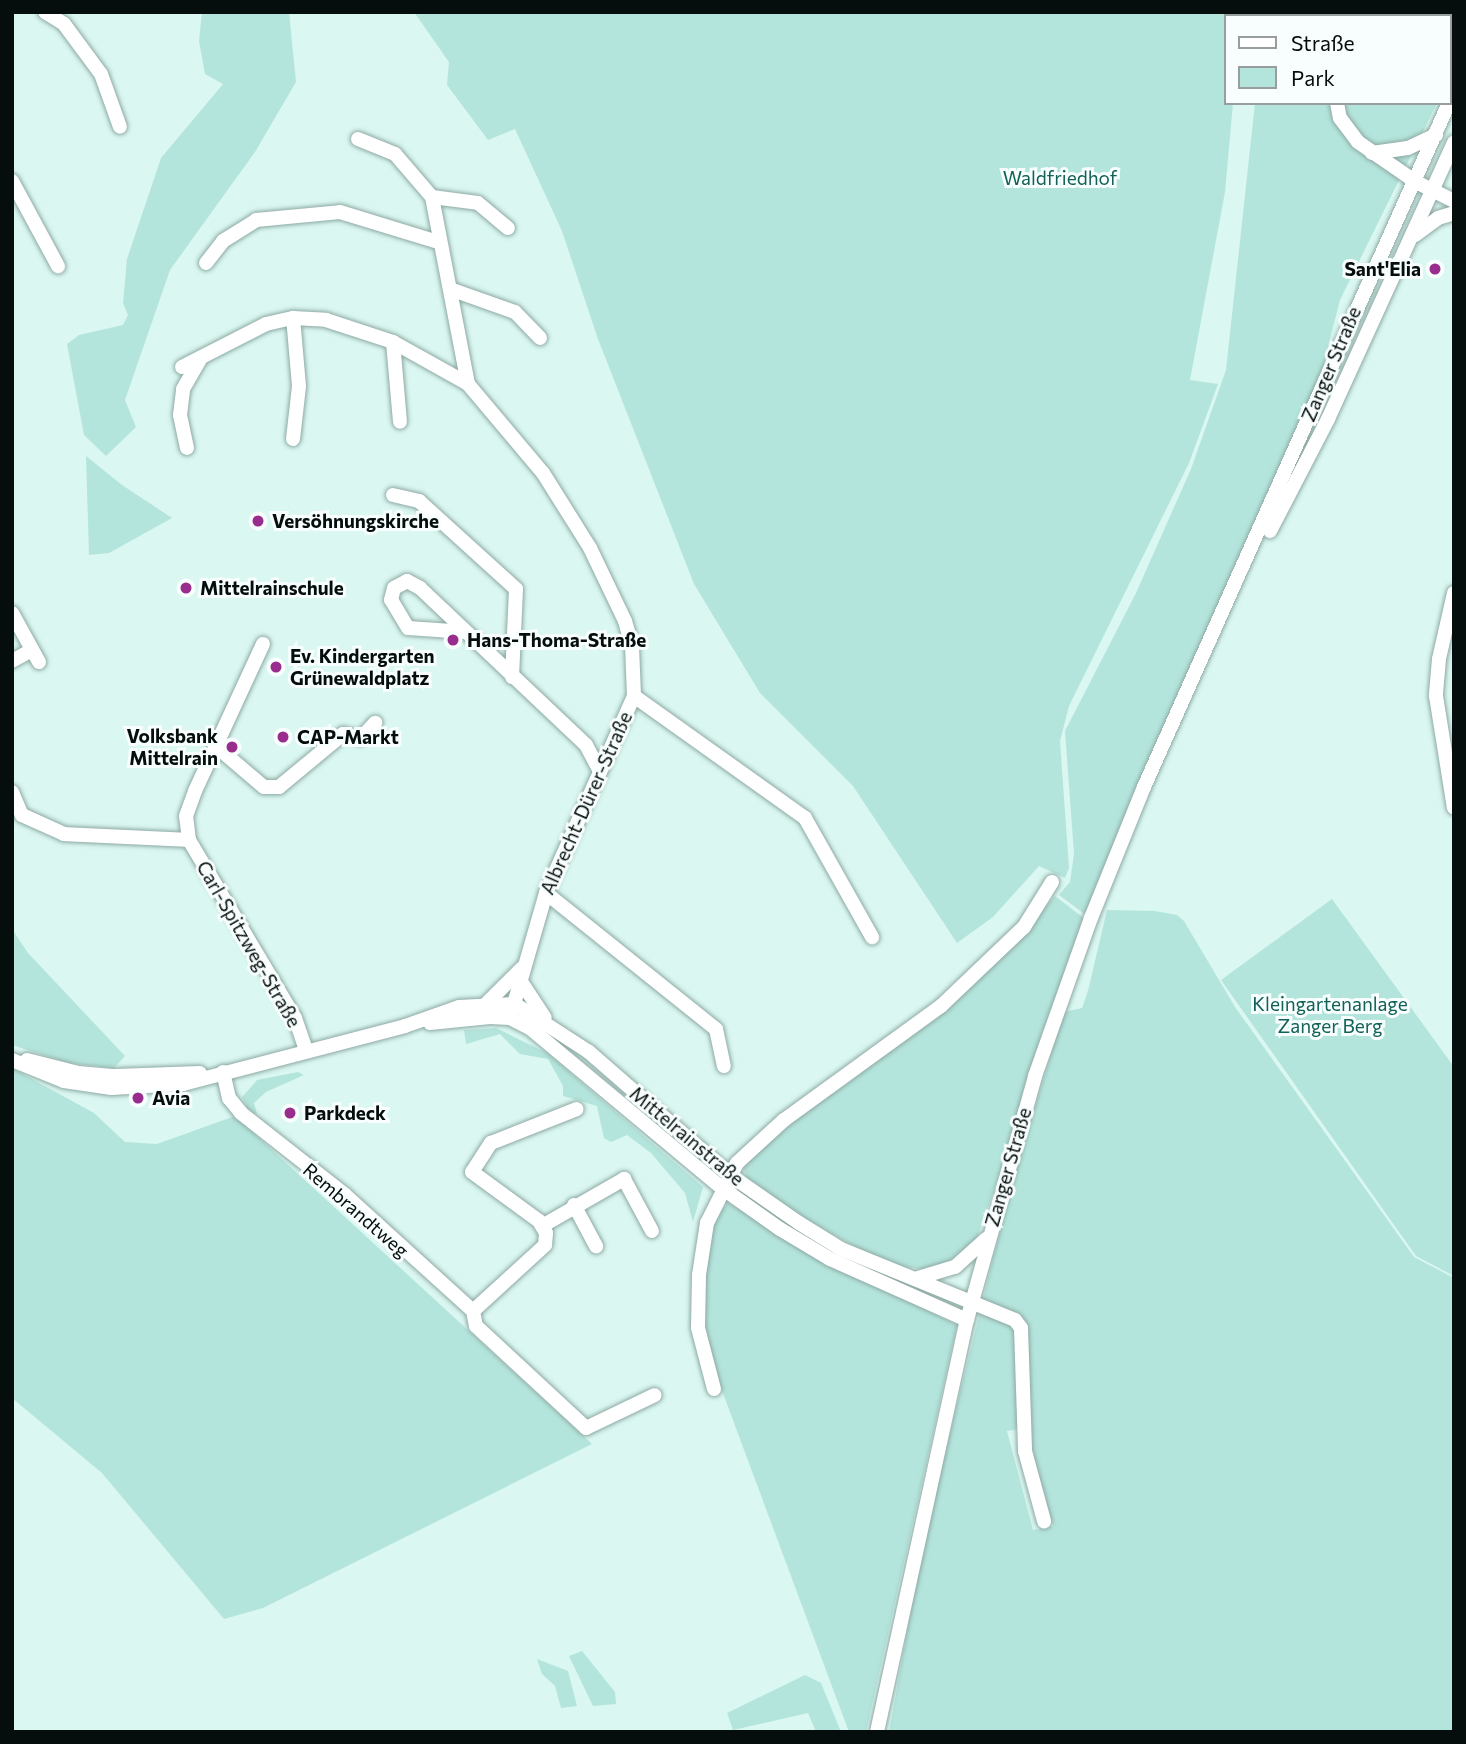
<!DOCTYPE html>
<meta charset="utf-8">
<style>
body{margin:0}
#map{position:relative;width:1466px;height:1744px;overflow:hidden;background:#daf7f1;font-family:Commissioner,sans-serif}
div>[style]{position:absolute}
.green>*{inset:0;background:#b4e5dc}
.roads{filter:drop-shadow(0 0 2px #8ea9a4) drop-shadow(0 0 2px #8ea9a4)}
.minor>*{height:14px;margin:-7px;padding:0 7px;transform-origin:7px;border-radius:7px;background:#fff}
.dots>*{width:19px;height:19px;translate:-50% -50%;box-sizing:border-box;border:4px solid #f8fefd;border-radius:50%}
span{translate:-50% -50%;white-space:nowrap;text-align:center;line-height:1.15;-webkit-text-stroke:6px #f8fefd;paint-order:stroke}
.park-label{font-size:19px;color:#126157}
.poi-label{font-size:19px;color:#050e0c;font-weight:700}
.right{translate:-100% -50%;text-align:right}
.left{translate:0 -50%;text-align:left}
.street-label{font-size:19px;color:#050e0c}
.frame{position:absolute;inset:0;border:14px solid #050e0c;pointer-events:none}
.legend{position:absolute;left:1224px;top:14px;width:228px;height:91px;box-sizing:border-box;background:#f8fefd;border:2px solid #979e9d;margin:0;padding:9px 12px;list-style:none;font-size:21px;color:#050e0c}
.legend li{display:flex;align-items:center;gap:14px;height:35px}
.legend b{width:35px;border:2px solid #979e9d}
</style>
<div id="map">
<div class="green">
<div style="clip-path:polygon(202px 12px,289px 12px,296px 82px,255px 152px,170px 270px,125px 400px,136px 427px,106px 456px,84px 435px,67px 344px,79px 335px,123px 325px,128px 315px,123px 303px,127px 259px,161px 158px,223px 84px,205px 74px,199px 41px)"></div>
<div style="clip-path:polygon(414px 12px,1241px 12px,1226px 16px,1226px 103px,1233px 103px,1225px 192px,1190px 380px,1218px 384px,1189px 463px,1069px 706px,1060px 741px,1069px 868px,1065px 878px,1039px 866px,993px 917px,957px 943px,853px 786px,760px 693px,694px 584px,598px 339px,562px 231px,515px 129px,488px 140px,447px 85px,449px 62px)"></div>
<div style="clip-path:polygon(1261px 12px,1454px 12px,1454px 72px,1450px 79px,1450px 16px,1261px 16px)"></div>
<div style="clip-path:polygon(1255px 103px,1437px 103px,1340px 300px,1321px 374px,1086px 915px,1059px 895px,1070px 882px,1074px 854px,1065px 731px,1136px 593px,1191px 469px,1226px 370px)"></div>
<div style="clip-path:polygon(86px 456px,122px 485px,172px 518px,109px 553px,89px 555px)"></div>
<div style="clip-path:polygon(1055px 896px,1085px 919px,1043px 1030px,1011px 1141px,974px 1247px,954px 1262px,925px 1269px,904px 1267px,868px 1254px,749px 1186px,744px 1169px,749px 1154px,1018px 939px)"></div>
<div style="clip-path:polygon(1332px 899px,1454px 1067px,1454px 1276px,1416px 1256px,1221px 980px)"></div>
<div style="clip-path:polygon(evenodd,1107px 910px,1155px 911px,1177px 915px,1184px 921px,1235px 1007px,1414px 1257px,1454px 1278px,1454px 1732px,889px 1732px,924px 1539px,1011px 1186px,1064px 1012px,1082px 1008px,1088px 991px,1107px 910px,1026px 1428px,1053px 1526px,1033px 1530px,1007px 1431px,1026px 1428px)"></div>
<div style="clip-path:polygon(12px 929px,28px 953px,125px 1056px,114px 1068px,69px 1063px,12px 1045px)"></div>
<div style="clip-path:polygon(496px 1028px,547px 1053px,703px 1187px,693px 1222px,685px 1193px,651px 1153px,627px 1135px,611px 1142px,604px 1138px,597px 1106px,563px 1096px,563px 1086px,548px 1059px,520px 1054px,500px 1034px,466px 1044px,464px 1030px)"></div>
<div style="clip-path:polygon(12px 1068px,94px 1113px,125px 1142px,157px 1144px,235px 1116px,592px 1444px,263px 1608px,224px 1619px,102px 1473px,12px 1398px)"></div>
<div style="clip-path:polygon(298px 1072px,304px 1075px,266px 1092px,254px 1103px,257px 1114px,249px 1111px,242px 1097px,257px 1080px)"></div>
<div style="clip-path:polygon(728px 1203px,827px 1261px,957px 1325px,866px 1732px,849px 1732px,705px 1345px,702px 1285px,713px 1222px)"></div>
<div style="clip-path:polygon(582px 1651px,615px 1692px,616px 1704px,593px 1706px,569px 1656px)"></div>
<div style="clip-path:polygon(537px 1659px,568px 1671px,577px 1706px,561px 1708px,555px 1686px,542px 1674px)"></div>
<div style="clip-path:polygon(805px 1675px,821px 1683px,841px 1732px,816px 1732px,808px 1713px,733px 1730px,727px 1713px)"></div>
</div>
<div class="roads">
<div class="minor">
<div style="left:45px;top:12px;width:22px;rotate:32deg"></div>
<div style="left:64px;top:24px;width:62px;rotate:53.5deg"></div>
<div style="left:101px;top:74px;width:56px;rotate:70.3deg"></div>
<div style="left:1341px;top:12px;width:4px;rotate:90deg"></div>
<div style="left:1337px;top:103px;width:15px;rotate:79deg"></div>
<div style="left:1340px;top:118px;width:30px;rotate:53deg"></div>
<div style="left:1358px;top:142px;width:70px;rotate:34.6deg"></div>
<div style="left:1416px;top:182px;width:42px;rotate:26.6deg"></div>
<div style="left:358px;top:139px;width:40px;rotate:22deg"></div>
<div style="left:395px;top:154px;width:57px;rotate:49.3deg"></div>
<div style="left:432px;top:197px;width:190px;rotate:79.1deg"></div>
<div style="left:1372px;top:153px;width:36px;rotate:-8deg"></div>
<div style="left:1408px;top:148px;width:31px;rotate:-25deg"></div>
<div style="left:12px;top:181px;width:97px;rotate:61.6deg"></div>
<div style="left:432px;top:197px;width:46px;rotate:7.4deg"></div>
<div style="left:478px;top:203px;width:39px;rotate:40deg"></div>
<div style="left:1415px;top:235px;width:29px;rotate:-36deg"></div>
<div style="left:1438px;top:218px;width:17px;rotate:-17deg"></div>
<div style="left:206px;top:263px;width:28px;rotate:-52deg"></div>
<div style="left:223px;top:241px;width:39px;rotate:-32deg"></div>
<div style="left:256px;top:220px;width:84px;rotate:-5.4deg"></div>
<div style="left:340px;top:212px;width:102px;rotate:17deg"></div>
<div style="left:450px;top:289px;width:69px;rotate:19.5deg"></div>
<div style="left:515px;top:312px;width:36px;rotate:46deg"></div>
<div style="left:393px;top:342px;width:80px;rotate:85deg"></div>
<div style="left:182px;top:367px;width:94px;rotate:-27.1deg"></div>
<div style="left:266px;top:324px;width:28px;rotate:-13deg"></div>
<div style="left:293px;top:318px;width:33px;rotate:3deg"></div>
<div style="left:326px;top:320px;width:71px;rotate:18.2deg"></div>
<div style="left:393px;top:342px;width:86px;rotate:29.2deg"></div>
<div style="left:468px;top:384px;width:116px;rotate:49.9deg"></div>
<div style="left:543px;top:473px;width:89px;rotate:57.9deg"></div>
<div style="left:590px;top:548px;width:81px;rotate:64.4deg"></div>
<div style="left:625px;top:621px;width:26px;rotate:74deg"></div>
<div style="left:632px;top:646px;width:50px;rotate:87.7deg"></div>
<div style="left:634px;top:696px;width:216px;rotate:114.1deg"></div>
<div style="left:546px;top:893px;width:130px;rotate:106.1deg"></div>
<div style="left:293px;top:439px;width:53px;rotate:-83.5deg"></div>
<div style="left:299px;top:386px;width:68px;rotate:-95deg"></div>
<div style="left:187px;top:448px;width:34px;rotate:-102deg"></div>
<div style="left:180px;top:415px;width:26px;rotate:-83deg"></div>
<div style="left:183px;top:389px;width:36px;rotate:-60deg"></div>
<div style="left:393px;top:495px;width:27px;rotate:13deg"></div>
<div style="left:419px;top:501px;width:131px;rotate:42.2deg"></div>
<div style="left:516px;top:589px;width:88px;rotate:92.6deg"></div>
<div style="left:1270px;top:531px;width:126px;rotate:-62.6deg"></div>
<div style="left:1328px;top:419px;width:304px;rotate:-65.5deg"></div>
<div style="left:1454px;top:593px;width:68px;rotate:102.8deg"></div>
<div style="left:1439px;top:659px;width:37px;rotate:95deg"></div>
<div style="left:1436px;top:696px;width:113px;rotate:80.9deg"></div>
<div style="left:12px;top:613px;width:56px;rotate:61.1deg"></div>
<div style="left:466px;top:632px;width:58px;rotate:-176.1deg"></div>
<div style="left:408px;top:628px;width:33px;rotate:-121deg"></div>
<div style="left:391px;top:600px;width:12px;rotate:-76deg"></div>
<div style="left:394px;top:588px;width:15px;rotate:-28deg"></div>
<div style="left:407px;top:581px;width:15px;rotate:28deg"></div>
<div style="left:420px;top:588px;width:228px;rotate:43.4deg"></div>
<div style="left:586px;top:745px;width:30px;rotate:62deg"></div>
<div style="left:12px;top:661px;width:23px;rotate:-29deg"></div>
<div style="left:634px;top:696px;width:210px;rotate:35.5deg"></div>
<div style="left:805px;top:818px;width:137px;rotate:60.6deg"></div>
<div style="left:218px;top:748px;width:60px;rotate:40.3deg"></div>
<div style="left:264px;top:787px;width:15px"></div>
<div style="left:279px;top:787px;width:83px;rotate:-39.6deg"></div>
<div style="left:343px;top:734px;width:18px;rotate:13deg"></div>
<div style="left:361px;top:738px;width:21px;rotate:-47deg"></div>
<div style="left:12px;top:792px;width:25px;rotate:67deg"></div>
<div style="left:22px;top:815px;width:46px;rotate:24.3deg"></div>
<div style="left:64px;top:834px;width:125px;rotate:2.7deg"></div>
<div style="left:189px;top:840px;width:207px;rotate:59.2deg"></div>
<div style="left:295px;top:1018px;width:34px;rotate:71deg"></div>
<div style="left:189px;top:840px;width:24px;rotate:-97deg"></div>
<div style="left:186px;top:816px;width:27px;rotate:-70deg"></div>
<div style="left:195px;top:791px;width:162px;rotate:-65.2deg"></div>
<div style="left:546px;top:893px;width:218px;rotate:38.7deg"></div>
<div style="left:716px;top:1029px;width:38px;rotate:78deg"></div>
<div style="left:520px;top:980px;width:45px;rotate:56.7deg"></div>
<div style="left:487px;top:1003px;width:49px;rotate:-45deg"></div>
<div style="left:430px;top:1023px;width:60px;rotate:-5.7deg"></div>
<div style="left:490px;top:1017px;width:20px;rotate:3deg"></div>
<div style="left:510px;top:1018px;width:22px;rotate:27deg"></div>
<div style="left:530px;top:1028px;width:250px;rotate:39.8deg"></div>
<div style="left:722px;top:1188px;width:71px;rotate:35.3deg"></div>
<div style="left:780px;top:1229px;width:58px;rotate:31deg"></div>
<div style="left:830px;top:1259px;width:150px;rotate:24deg"></div>
<div style="left:12px;top:1060px;width:56px;rotate:22deg"></div>
<div style="left:64px;top:1081px;width:48px;rotate:8.5deg"></div>
<div style="left:111px;top:1088px;width:72px;rotate:-3.2deg"></div>
<div style="left:183px;top:1084px;width:229px;rotate:-14.6deg"></div>
<div style="left:405px;top:1026px;width:57px;rotate:-19.4deg"></div>
<div style="left:459px;top:1007px;width:56px;rotate:-3.1deg"></div>
<div style="left:515px;top:1004px;width:88px;rotate:33deg"></div>
<div style="left:589px;top:1052px;width:187px;rotate:41.1deg"></div>
<div style="left:730px;top:1175px;width:84px;rotate:34.8deg"></div>
<div style="left:799px;top:1223px;width:49px;rotate:31.8deg"></div>
<div style="left:841px;top:1249px;width:188px;rotate:22.2deg"></div>
<div style="left:1015px;top:1320px;width:10px;rotate:53deg"></div>
<div style="left:1021px;top:1328px;width:123px;rotate:88.1deg"></div>
<div style="left:1025px;top:1451px;width:73px;rotate:74.8deg"></div>
<div style="left:27px;top:1060px;width:53px;rotate:14.3deg"></div>
<div style="left:78px;top:1073px;width:37px;rotate:5deg"></div>
<div style="left:115px;top:1076px;width:85px;rotate:-2deg"></div>
<div style="left:223px;top:1072px;width:27px;rotate:77deg"></div>
<div style="left:229px;top:1098px;width:19px;rotate:51deg"></div>
<div style="left:241px;top:1113px;width:131px;rotate:38.2deg"></div>
<div style="left:344px;top:1194px;width:174px;rotate:42.2deg"></div>
<div style="left:473px;top:1311px;width:98px;rotate:-42.5deg"></div>
<div style="left:545px;top:1245px;width:12px;rotate:-85deg"></div>
<div style="left:546px;top:1233px;width:14px;rotate:-120deg"></div>
<div style="left:539px;top:1221px;width:83px;rotate:-143.8deg"></div>
<div style="left:472px;top:1172px;width:35px;rotate:-57deg"></div>
<div style="left:491px;top:1143px;width:92px;rotate:-21.6deg"></div>
<div style="left:574px;top:1205px;width:47px;rotate:61.8deg"></div>
<div style="left:542px;top:1226px;width:95px;rotate:-29.8deg"></div>
<div style="left:624px;top:1179px;width:59px;rotate:61.7deg"></div>
<div style="left:918px;top:1278px;width:39px;rotate:-17deg"></div>
<div style="left:955px;top:1267px;width:42px;rotate:-42.1deg"></div>
<div style="left:473px;top:1311px;width:15px;rotate:79deg"></div>
<div style="left:476px;top:1326px;width:150px;rotate:42.8deg"></div>
<div style="left:586px;top:1428px;width:76px;rotate:-25.6deg"></div>
<div style="left:714px;top:1389px;width:63px;rotate:-104.7deg"></div>
<div style="left:698px;top:1328px;width:53px;rotate:-88.9deg"></div>
<div style="left:699px;top:1275px;width:53px;rotate:-81.3deg"></div>
<div style="left:707px;top:1223px;width:67px;rotate:-63.4deg"></div>
<div style="left:737px;top:1163px;width:64px;rotate:-42.5deg"></div>
<div style="left:784px;top:1120px;width:194px;rotate:-36deg"></div>
<div style="left:941px;top:1006px;width:115px;rotate:-43.6deg"></div>
<div style="left:1024px;top:927px;width:53px;rotate:-58.1deg"></div>
<div style="left:877px;top:1732px;width:422px;rotate:-77.7deg"></div>
<div style="left:967px;top:1320px;width:253px;rotate:-74.4deg"></div>
<div style="left:1035px;top:1076px;width:168px;rotate:-70.5deg"></div>
<div style="left:1091px;top:918px;width:141px;rotate:-68deg"></div>
<div style="left:1144px;top:787px;width:749px;rotate:-65.97deg"></div>
</div>
</div>
<div class="dots">
<div style="left:1435px;top:269px;background:#982d8e"></div>
<div style="left:258px;top:521px;background:#982d8e"></div>
<div style="left:186px;top:588px;background:#982d8e"></div>
<div style="left:453px;top:640px;background:#982d8e"></div>
<div style="left:276px;top:667px;background:#982d8e"></div>
<div style="left:283px;top:737px;background:#982d8e"></div>
<div style="left:232px;top:747px;background:#982d8e"></div>
<div style="left:138px;top:1098px;background:#982d8e"></div>
<div style="left:290px;top:1113px;background:#982d8e"></div>
</div>
<div class="park-label">
<span style="left:1060px;top:178px">Waldfriedhof</span>
<span style="left:1330px;top:1015px">Kleingartenanlage<br>Zanger Berg</span>
</div>
<div class="poi-label">
<span class="right" style="left:1421px;top:269px">Sant'Elia</span>
<span class="left" style="left:272px;top:521px">Versöhnungskirche</span>
<span class="left" style="left:200px;top:588px">Mittelrainschule</span>
<span class="left" style="left:467px;top:640px">Hans-Thoma-Straße</span>
<span class="left" style="left:290px;top:667px">Ev. Kindergarten<br>Grünewaldplatz</span>
<span class="right" style="left:218px;top:747px">Volksbank<br>Mittelrain</span>
<span class="left" style="left:297px;top:737px">CAP-Markt</span>
<span class="left" style="left:152px;top:1098px">Avia</span>
<span class="left" style="left:304px;top:1113px">Parkdeck</span>
</div>
<div class="street-label">
<span style="left:1331px;top:364px;rotate:-67deg">Zanger Straße</span>
<span style="left:586px;top:803px;rotate:-66deg">Albrecht-Dürer-Straße</span>
<span style="left:249px;top:944px;rotate:60deg">Carl-Spitzweg-Straße</span>
<span style="left:687px;top:1136px;rotate:40deg">Mittelrainstraße</span>
<span style="left:1008px;top:1167px;rotate:-74deg">Zanger Straße</span>
<span style="left:356px;top:1210px;rotate:41deg">Rembrandtweg</span>
</div>
<div class="frame"></div>
<ul class="legend">
<li><b style="height:9px;background:#fff"></b>Straße</li>
<li><b style="height:19px;background:#b4e5dc"></b>Park</li>
</ul>
</div>
